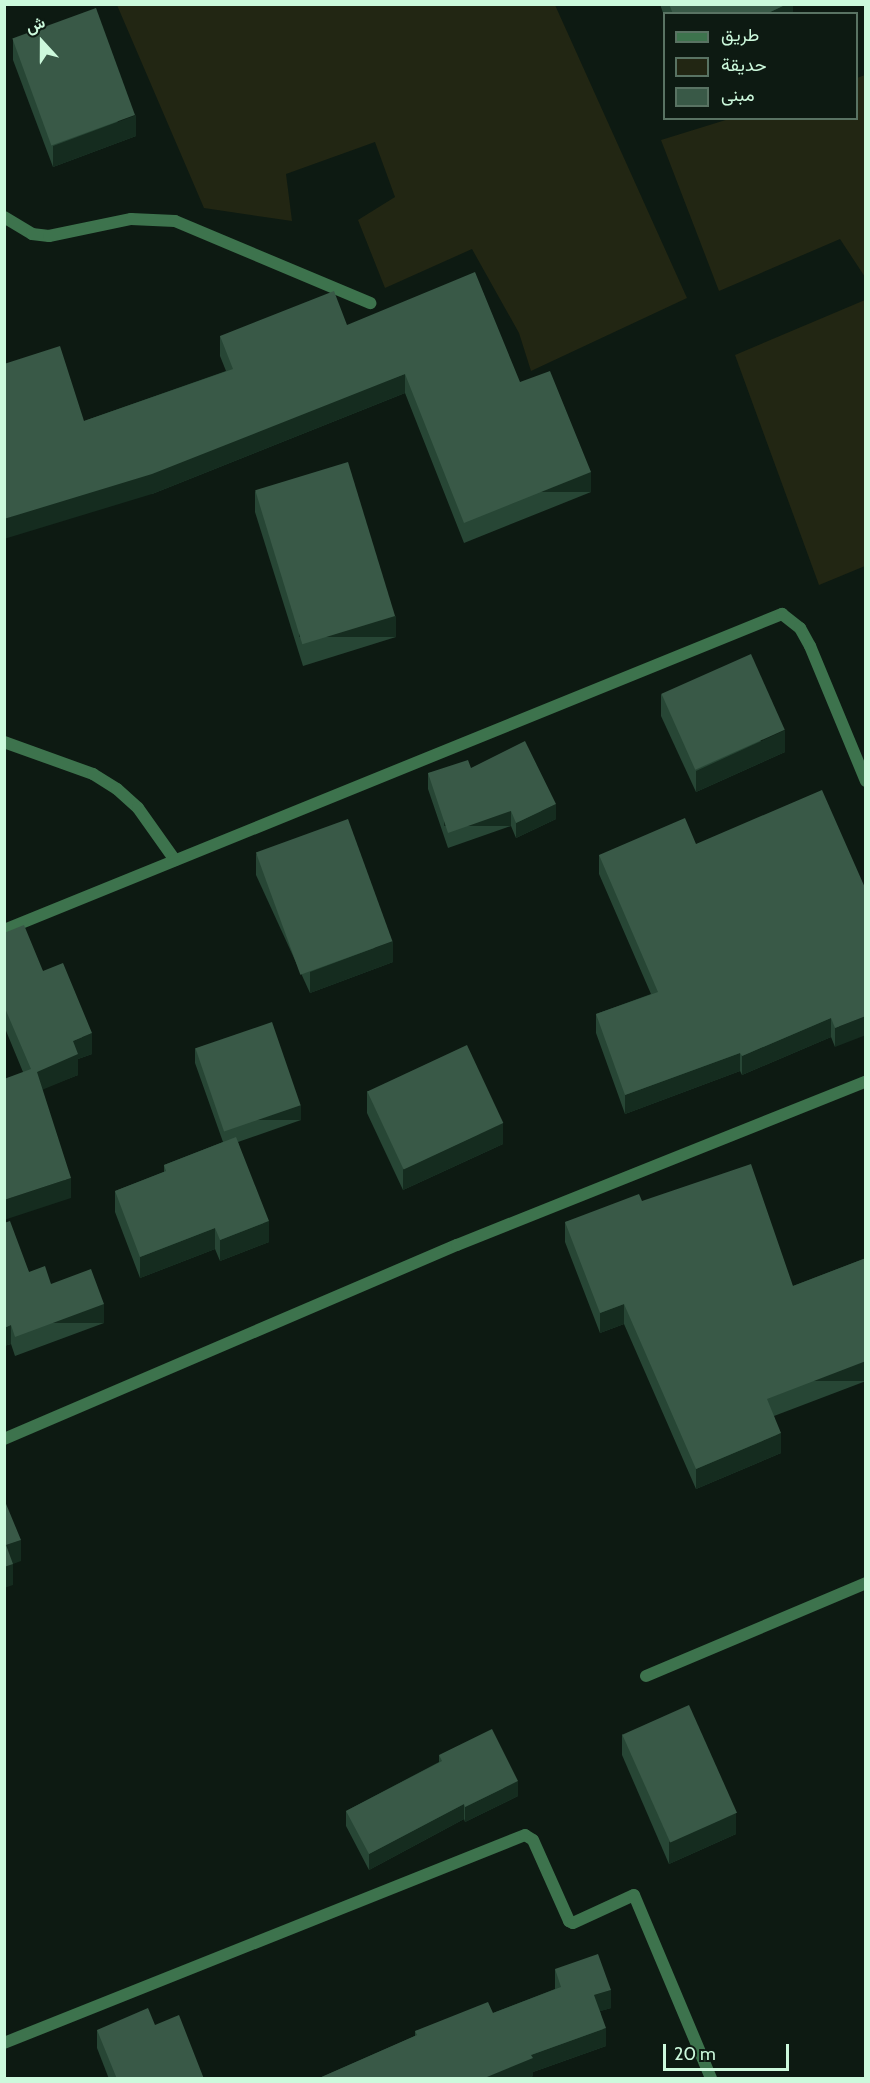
<!DOCTYPE html>
<meta charset="utf-8">
<style>
body{margin:0}
#map{position:relative;width:870px;height:2083px;overflow:hidden;background:#0d1a12;font-family:Cabin,Vazirmatn,sans-serif}
div>[style]{position:absolute}
.green>*{inset:0;background:#222613}
.lane>*{height:12px;margin:-6px;padding:0 6px;transform-origin:6px;border-radius:6px;background:#3d734d}
.street>*{height:12px;margin:-6px;padding:0 6px;transform-origin:6px;border-radius:6px;background:#3d734d}
.wall>*{inset:0;background:#274635}
.shaded-wall>*{inset:0;background:#152c1f;transform-origin:0 0}
.building>*{inset:0;background:#395947;transform-origin:0 0}
span{translate:-50% -50%;white-space:nowrap;text-align:center;line-height:1.15;-webkit-text-stroke:4.5px #0d1a12;paint-order:stroke}
.frame{position:absolute;inset:0;border:6px solid #ccf9dc;pointer-events:none}
.legend{position:absolute;left:663px;top:12px;width:195px;height:108px;box-sizing:border-box;background:#0d1a12;border:2px solid #597363;margin:0;padding:8px 10px;list-style:none;font-size:18px;color:#ccf9dc}
.legend li{display:flex;align-items:center;gap:12px;height:30px}
.legend b{width:30px;border:2px solid #597363}
.north{position:absolute;left:12px;top:12px;width:60px;height:60px;-webkit-text-stroke:4px #0d1a12;paint-order:stroke;rotate:339deg;font-size:16px;font-weight:700;line-height:24px;text-align:center;color:#ccf9dc}
.north::after{content:'';display:block;margin:auto;width:21px;height:27px;background:#ccf9dc;clip-path:polygon(50% 0,100% 100%,50% 72%,0 100%)}
.scale{position:absolute;left:663px;top:2044px;width:126px;height:27px;box-sizing:border-box;border:3px solid #ccf9dc;border-top:0;padding-left:8px;font-size:18px;line-height:21px;white-space:nowrap;color:#ccf9dc;-webkit-text-stroke:4px #0d1a12;paint-order:stroke}
</style>
<div id="map">
<div class="green">
<div style="clip-path:polygon(117px 5px,555px 5px,687px 298px,531px 371px,519px 333px,472px 249px,385px 288px,358px 220px,395px 197px,375px 142px,286px 174px,292px 221px,204px 208px)"></div>
<div style="clip-path:polygon(865px 75px,865px 277px,840px 239px,719px 291px,661px 140px,729px 119px,856px 118px,857px 78px)"></div>
<div style="clip-path:polygon(865px 300px,865px 566px,819px 585px,735px 355px)"></div>
</div>
<div class="lane">
<div style="left:4px;top:742px;width:95px;rotate:19.8deg"></div>
<div style="left:93px;top:774px;width:28px;rotate:32deg"></div>
<div style="left:117px;top:789px;width:28px;rotate:42deg"></div>
<div style="left:138px;top:808px;width:64px;rotate:54.6deg"></div>
</div>
<div class="street">
<div style="left:4px;top:217px;width:33px;rotate:31deg"></div>
<div style="left:32px;top:234px;width:17px;rotate:7deg"></div>
<div style="left:49px;top:236px;width:84px;rotate:-11.7deg"></div>
<div style="left:131px;top:219px;width:44px;rotate:2.6deg"></div>
<div style="left:175px;top:221px;width:212px;rotate:22.8deg"></div>
<div style="left:4px;top:930px;width:840px;rotate:-22.11deg"></div>
<div style="left:782px;top:614px;width:23px;rotate:38deg"></div>
<div style="left:800px;top:628px;width:21px;rotate:61deg"></div>
<div style="left:810px;top:646px;width:146px;rotate:67.5deg"></div>
<div style="left:4px;top:1439px;width:493px;rotate:-23.2deg"></div>
<div style="left:457px;top:1245px;width:441px;rotate:-21.8deg"></div>
<div style="left:646px;top:1676px;width:239px;rotate:-22.9deg"></div>
<div style="left:4px;top:2043px;width:561px;rotate:-21.76deg"></div>
<div style="left:525px;top:1835px;width:9px;rotate:32deg"></div>
<div style="left:533px;top:1840px;width:89px;rotate:66deg"></div>
<div style="left:569px;top:1921px;width:4px;rotate:27deg"></div>
<div style="left:573px;top:1923px;width:67px;rotate:-24.7deg"></div>
<div style="left:634px;top:1895px;width:199px;rotate:67.2deg"></div>
</div>
<div class="wall">
<div style="clip-path:polygon(660px 4px,793px 4px,793px 14px,664px 14px,664px 16px)"></div>
<div style="clip-path:polygon(13px 39px,136px 136px,53px 167px,13px 60px)"></div>
<div style="clip-path:polygon(347px 325px,520px 382px,591px 492px,464px 543px,405px 393px,152px 494px,84px 421px,226px 371px,220px 356px,220px 336px)"></div>
<div style="clip-path:polygon(255px 491px,396px 637px,303px 666px,255px 512px)"></div>
<div style="clip-path:polygon(661px 694px,785px 752px,696px 792px,661px 716px)"></div>
<div style="clip-path:polygon(471px 768px,556px 819px,516px 838px,511px 826px,448px 848px,428px 789px,428px 773px)"></div>
<div style="clip-path:polygon(696px 844px,866px 890px,835px 1047px,831px 1037px,742px 1075px,740px 1071px,625px 1114px,596px 1033px,596px 1014px,651px 994px,599px 874px,599px 855px)"></div>
<div style="clip-path:polygon(256px 854px,393px 962px,310px 993px,256px 875px)"></div>
<div style="clip-path:polygon(4px 933px,43px 971px,92px 1054px,78px 1059px,78px 1075px,42px 1089px,71px 1198px,23px 1072px,4px 1026px)"></div>
<div style="clip-path:polygon(195px 1048px,301px 1120px,238px 1142px,269px 1242px,220px 1261px,215px 1249px,140px 1278px,115px 1212px,115px 1191px,164px 1172px,164px 1165px,223px 1142px,195px 1063px)"></div>
<div style="clip-path:polygon(367px 1091px,503px 1144px,403px 1190px,367px 1113px)"></div>
<div style="clip-path:polygon(642px 1201px,793px 1286px,866px 1258px,866px 1381px,774px 1416px,781px 1453px,696px 1489px,624px 1324px,600px 1333px,565px 1242px,565px 1222px)"></div>
<div style="clip-path:polygon(4px 1223px,29px 1272px,51px 1284px,104px 1323px,15px 1356px,11px 1344px,4px 1346px)"></div>
<div style="clip-path:polygon(622px 1734px,736px 1834px,669px 1864px,622px 1755px)"></div>
<div style="clip-path:polygon(439px 1755px,518px 1796px,465px 1822px,464px 1819px,369px 1870px,346px 1826px,346px 1811px,439px 1762px)"></div>
<div style="clip-path:polygon(555px 1969px,611px 2008px,600px 2011px,606px 2046px,533px 2072px,533px 2076px,526px 2079px,317px 2079px,415px 2036px,415px 2031px,493px 2013px,555px 1989px)"></div>
<div style="clip-path:polygon(155px 2025px,204px 2079px,109px 2079px,97px 2048px,97px 2030px)"></div>
</div>
<div class="shaded-wall">
<div style="clip-path:polygon(787px 4px,793px 4px,793px 14px,766px 14px)"></div>
<div style="clip-path:polygon(136px 115px,136px 136px,53px 167px,53px 146px)"></div>
<div style="clip-path:polygon(405px 374px,405px 393px,152px 494px,4px 539px,4px 519px)"></div>
<div style="left:591px;top:472px;width:20px;height:137px;rotate:90deg"></div>
<div style="left:396px;top:616px;width:21px;height:97px;rotate:90deg"></div>
<div style="clip-path:polygon(785px 730px,785px 752px,696px 792px,696px 771px)"></div>
<div style="clip-path:polygon(556px 804px,556px 819px,516px 838px,516px 823px)"></div>
<div style="left:511px;top:811px;width:15px;height:67px;rotate:90deg"></div>
<div style="clip-path:polygon(393px 941px,393px 962px,310px 993px,310px 972px)"></div>
<div style="clip-path:polygon(866px 1016px,866px 1035px,835px 1047px,835px 1028px)"></div>
<div style="clip-path:polygon(831px 1018px,831px 1037px,742px 1075px,742px 1056px)"></div>
<div style="clip-path:polygon(92px 1033px,92px 1054px,78px 1059px,78px 1075px,37px 1092px,37px 1072px,73px 1041px)"></div>
<div style="clip-path:polygon(740px 1053px,740px 1071px,625px 1114px,625px 1095px)"></div>
<div style="left:301px;top:1105px;width:15px;height:81px;rotate:90deg"></div>
<div style="clip-path:polygon(503px 1123px,503px 1144px,403px 1190px,403px 1169px)"></div>
<div style="clip-path:polygon(71px 1178px,71px 1198px,4px 1220px,4px 1200px)"></div>
<div style="clip-path:polygon(269px 1221px,269px 1242px,220px 1261px,220px 1240px)"></div>
<div style="clip-path:polygon(215px 1228px,215px 1249px,140px 1278px,140px 1257px)"></div>
<div style="left:104px;top:1304px;width:19px;height:95px;rotate:90deg"></div>
<div style="clip-path:polygon(624px 1304px,624px 1324px,600px 1333px,600px 1313px)"></div>
<div style="clip-path:polygon(11px 1325px,11px 1344px,4px 1346px,4px 1328px)"></div>
<div style="left:866px;top:1361px;width:20px;height:106px;rotate:90deg"></div>
<div style="clip-path:polygon(781px 1433px,781px 1453px,696px 1489px,696px 1469px)"></div>
<div style="clip-path:polygon(21px 1540px,21px 1561px,13px 1564px,13px 1585px,4px 1588px,6px 1545px)"></div>
<div style="clip-path:polygon(518px 1781px,518px 1796px,465px 1822px,465px 1807px)"></div>
<div style="clip-path:polygon(464px 1804px,464px 1819px,369px 1870px,369px 1854px)"></div>
<div style="clip-path:polygon(736px 1813px,736px 1834px,669px 1864px,669px 1842px)"></div>
<div style="clip-path:polygon(611px 1990px,611px 2008px,594px 2013px,594px 1995px)"></div>
<div style="clip-path:polygon(606px 2028px,606px 2046px,533px 2072px,533px 2076px,526px 2079px,482px 2079px,531px 2055px)"></div>
</div>
<div class="building">
<div style="clip-path:polygon(669px 4px,787px 4px,766px 14px,673px 14px)"></div>
<div style="left:96px;top:8px;width:114px;height:89px;rotate:70deg"></div>
<div style="clip-path:polygon(475px 272px,520px 382px,550px 371px,591px 472px,464px 523px,405px 374px,152px 474px,4px 519px,4px 364px,60px 346px,84px 421px,233px 369px,220px 336px,334px 291px,347px 325px)"></div>
<div style="left:348px;top:462px;width:161px;height:97px;rotate:73deg"></div>
<div style="left:751px;top:654px;width:83px;height:98px;rotate:66deg"></div>
<div style="clip-path:polygon(525px 741px,556px 804px,516px 823px,511px 811px,448px 833px,428px 773px,468px 760px,471px 768px)"></div>
<div style="clip-path:polygon(822px 790px,866px 890px,866px 1016px,835px 1028px,831px 1018px,742px 1056px,740px 1053px,625px 1095px,596px 1014px,658px 992px,599px 855px,685px 818px,696px 844px)"></div>
<div style="left:348px;top:819px;width:130px;height:98px;rotate:70deg"></div>
<div style="clip-path:polygon(24px 925px,43px 971px,63px 963px,92px 1033px,73px 1041px,78px 1054px,37px 1072px,71px 1178px,4px 1200px,4px 1079px,31px 1069px,4px 1006px,4px 933px)"></div>
<div style="left:272px;top:1022px;width:88px;height:81px;rotate:71deg"></div>
<div style="left:467px;top:1045px;width:86px;height:110px;rotate:65deg"></div>
<div style="clip-path:polygon(236px 1137px,269px 1221px,220px 1240px,215px 1228px,140px 1257px,115px 1191px,166px 1171px,164px 1165px)"></div>
<div style="clip-path:polygon(751px 1164px,793px 1286px,866px 1258px,866px 1361px,767px 1399px,781px 1433px,696px 1469px,624px 1304px,600px 1313px,565px 1222px,639px 1194px,642px 1201px)"></div>
<div style="clip-path:polygon(10px 1221px,29px 1272px,45px 1266px,51px 1284px,91px 1269px,104px 1304px,15px 1337px,11px 1325px,4px 1328px,4px 1223px)"></div>
<div style="clip-path:polygon(4px 1499px,21px 1540px,6px 1545px,13px 1564px,4px 1567px)"></div>
<div style="left:689px;top:1705px;width:118px;height:73px;rotate:66deg"></div>
<div style="clip-path:polygon(492px 1729px,518px 1781px,465px 1807px,464px 1804px,369px 1854px,346px 1811px,442px 1761px,439px 1755px)"></div>
<div style="clip-path:polygon(598px 1954px,611px 1990px,594px 1995px,606px 2028px,531px 2055px,533px 2058px,482px 2079px,317px 2079px,417px 2035px,415px 2031px,488px 2002px,493px 2013px,561px 1987px,555px 1969px)"></div>
<div style="clip-path:polygon(148px 2008px,155px 2025px,179px 2015px,204px 2079px,117px 2079px,97px 2030px)"></div>
</div>
<div class="frame"></div>
<ul class="legend">
<li><b style="height:8px;background:#3d734d"></b>طريق</li>
<li><b style="height:16px;background:#222613"></b>حديقة</li>
<li><b style="height:16px;background:#395947"></b>مبنى</li>
</ul>
<div class="north">ش</div>
<div class="scale">20 m</div>
</div>
